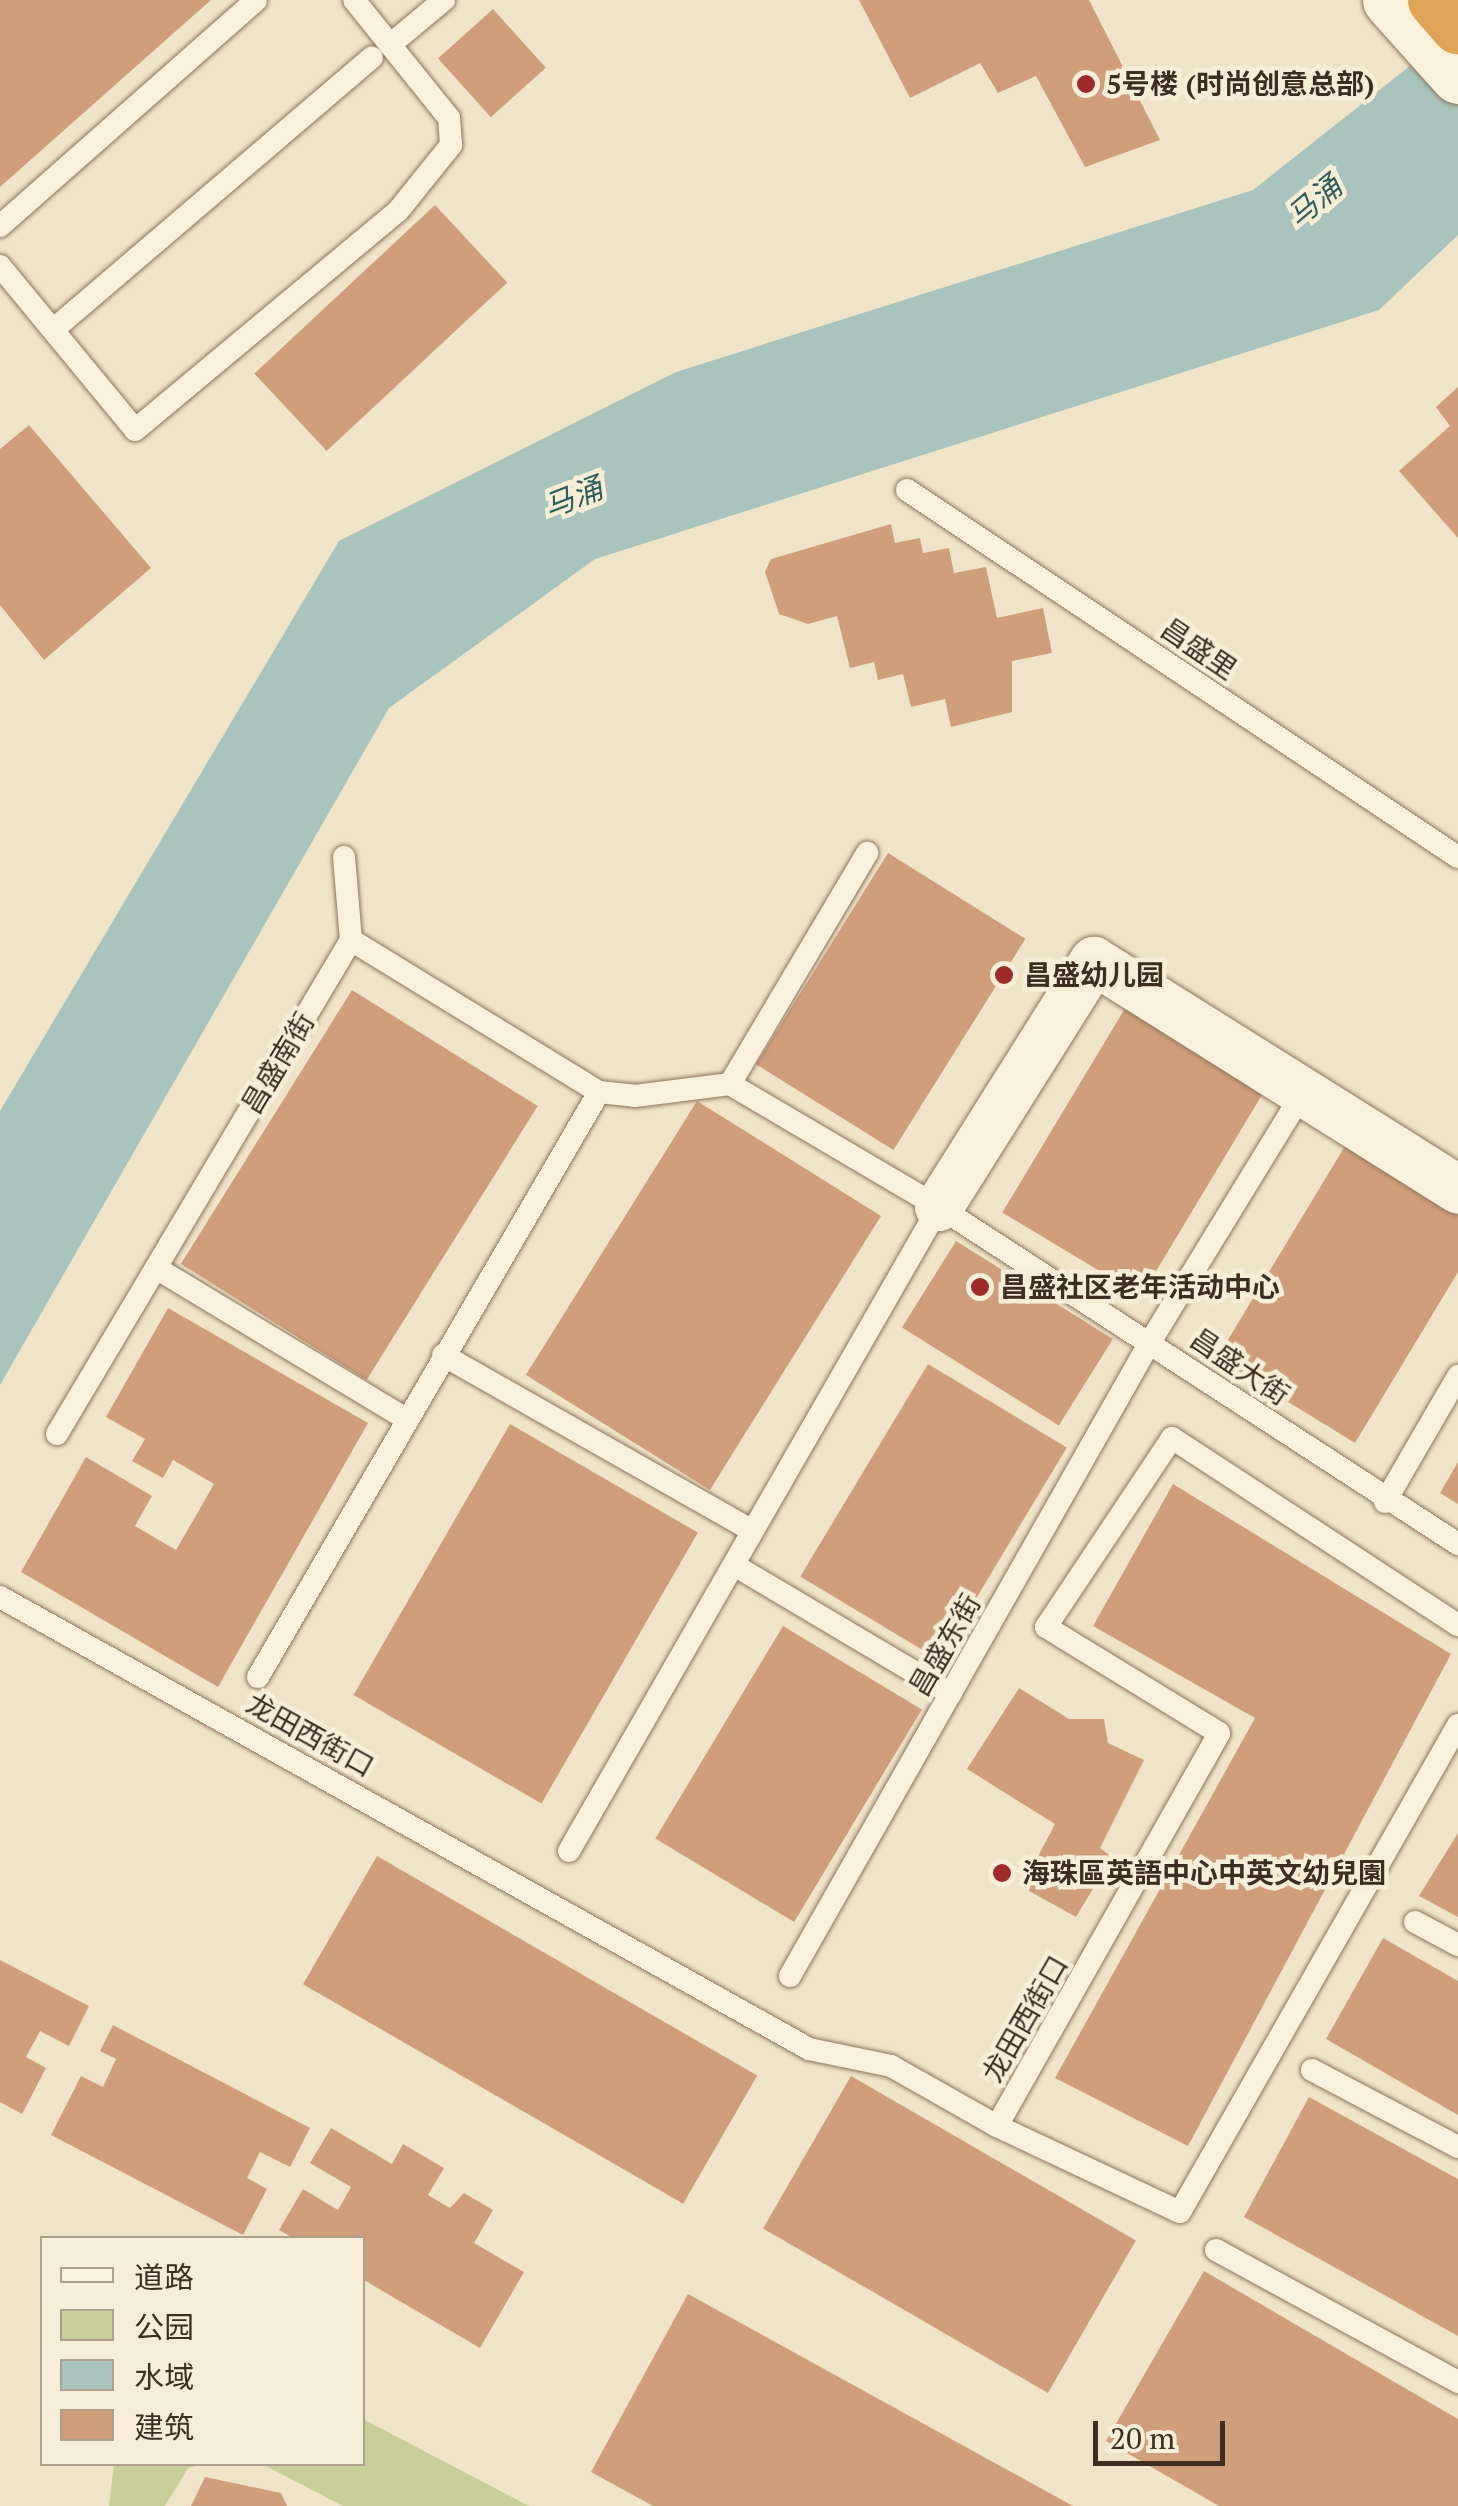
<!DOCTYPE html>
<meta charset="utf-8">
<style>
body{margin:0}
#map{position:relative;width:1458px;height:2506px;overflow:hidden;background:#f0e4c8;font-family:"PT Serif","Noto Sans SC",serif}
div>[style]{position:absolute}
.green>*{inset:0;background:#c9cf9b}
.water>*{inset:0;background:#a9c4bc}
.building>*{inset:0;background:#cf9f7d;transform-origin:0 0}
.roads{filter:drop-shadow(0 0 2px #8d765c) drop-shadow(0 0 2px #8d765c)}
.lane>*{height:22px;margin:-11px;padding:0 11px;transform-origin:11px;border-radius:11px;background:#faf1dc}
.street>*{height:48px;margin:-24px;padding:0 24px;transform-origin:24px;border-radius:24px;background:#faf1dc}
.secondary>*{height:55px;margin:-27.5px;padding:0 27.5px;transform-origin:27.5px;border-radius:27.5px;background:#faf1dc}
.highway>*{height:55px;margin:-27.5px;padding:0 27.5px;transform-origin:27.5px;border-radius:27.5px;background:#e0a458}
.dots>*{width:28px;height:28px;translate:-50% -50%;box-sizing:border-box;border:5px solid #f7eed8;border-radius:50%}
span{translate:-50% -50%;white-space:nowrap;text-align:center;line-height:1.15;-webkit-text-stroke:9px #f7eed8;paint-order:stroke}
.poi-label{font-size:28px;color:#3d2e20;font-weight:700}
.left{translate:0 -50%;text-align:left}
.street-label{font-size:28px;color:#3d2e20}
.water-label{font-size:30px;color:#2f5d5a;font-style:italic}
.legend{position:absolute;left:40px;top:2236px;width:325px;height:230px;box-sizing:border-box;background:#f7eed8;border:2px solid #ada18e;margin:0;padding:12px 18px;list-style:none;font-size:30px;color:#3d2e20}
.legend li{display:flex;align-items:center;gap:20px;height:50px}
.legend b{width:50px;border:2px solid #ada18e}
.scale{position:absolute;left:1093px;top:2421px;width:132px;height:45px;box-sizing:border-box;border:5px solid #3d2e20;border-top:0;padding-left:12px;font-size:30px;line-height:35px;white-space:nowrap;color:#3d2e20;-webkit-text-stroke:8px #f7eed8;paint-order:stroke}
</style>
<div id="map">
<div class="green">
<div style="clip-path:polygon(363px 2419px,529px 2506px,343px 2506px,262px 2464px,362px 2464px)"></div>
<div style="clip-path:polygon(114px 2464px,203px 2464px,188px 2468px,165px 2506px,109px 2506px)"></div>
</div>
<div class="water">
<div style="clip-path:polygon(1458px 28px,1458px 235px,1379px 310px,595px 559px,389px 708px,0 1385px,0 1111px,339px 541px,676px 372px,1253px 190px)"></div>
</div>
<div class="building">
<div style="clip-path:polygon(0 0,211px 0,0 187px)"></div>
<div style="clip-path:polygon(859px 0,1089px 0,1160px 140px,1085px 167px,1036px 76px,998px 93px,980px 63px,910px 98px)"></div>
<div style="left:493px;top:9px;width:79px;height:74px;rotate:48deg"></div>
<div style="left:435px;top:205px;width:106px;height:247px;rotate:47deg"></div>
<div style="clip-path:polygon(1458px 387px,1458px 538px,1399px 471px,1450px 426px,1436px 407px)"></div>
<div style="clip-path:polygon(29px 425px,151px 568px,44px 660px,0 605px,0 449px)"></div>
<div style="clip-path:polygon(891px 524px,895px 543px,920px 538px,923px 553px,949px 548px,954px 573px,986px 567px,997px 618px,1043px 608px,1052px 653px,1012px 661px,1012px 712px,951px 727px,945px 699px,911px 707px,903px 674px,878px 680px,874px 662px,850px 668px,837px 616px,808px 624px,779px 614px,765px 572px,771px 559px)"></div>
<div style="left:888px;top:853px;width:162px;height:249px;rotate:32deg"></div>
<div style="left:352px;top:990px;width:219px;height:323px;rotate:32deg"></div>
<div style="left:1130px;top:1000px;width:162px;height:248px;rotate:31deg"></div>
<div style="left:697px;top:1101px;width:217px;height:323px;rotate:32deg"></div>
<div style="clip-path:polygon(1345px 1146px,1458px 1215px,1458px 1272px,1355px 1443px,1217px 1358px)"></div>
<div style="left:956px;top:1241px;width:185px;height:102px;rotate:32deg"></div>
<div style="clip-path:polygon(168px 1308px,368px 1423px,218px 1687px,21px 1572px,86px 1457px,152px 1496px,135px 1526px,176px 1550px,198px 1512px,214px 1484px,173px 1460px,163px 1478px,132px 1461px,145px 1439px,106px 1417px)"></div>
<div style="left:928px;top:1364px;width:162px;height:248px;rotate:31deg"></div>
<div style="left:510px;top:1424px;width:217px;height:313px;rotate:30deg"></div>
<div style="clip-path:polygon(1458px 1462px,1458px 1504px,1440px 1493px)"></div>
<div style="clip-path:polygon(1173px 1484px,1451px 1654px,1188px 2146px,1055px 2078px,1255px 1718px,1093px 1626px)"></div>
<div style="left:783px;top:1626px;width:162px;height:248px;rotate:31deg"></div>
<div style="clip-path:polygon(1019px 1688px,1069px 1719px,1104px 1719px,1108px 1743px,1144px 1760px,1100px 1848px,1112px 1857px,1076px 1917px,1022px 1887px,1055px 1824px,967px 1769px)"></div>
<div style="clip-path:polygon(1458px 1833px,1458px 1917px,1419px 1896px)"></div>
<div style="left:377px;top:1856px;width:439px;height:148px;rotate:30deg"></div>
<div style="clip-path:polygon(1383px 1938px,1458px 1981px,1458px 2115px,1326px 2039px)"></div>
<div style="clip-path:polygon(0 1960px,89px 2006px,69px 2046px,40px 2031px,26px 2057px,46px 2068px,22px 2114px,0 2102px)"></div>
<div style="clip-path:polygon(113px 2025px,310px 2128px,290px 2167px,260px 2152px,247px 2178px,267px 2189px,243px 2235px,51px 2135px,81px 2076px,103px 2087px,116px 2059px,100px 2051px)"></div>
<div style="left:851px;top:2076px;width:329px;height:176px;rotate:30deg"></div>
<div style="clip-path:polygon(1309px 2097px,1458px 2179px,1458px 2336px,1244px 2217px)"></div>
<div style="clip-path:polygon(331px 2128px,392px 2164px,403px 2144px,444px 2168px,428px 2195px,450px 2208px,464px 2193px,493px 2210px,474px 2243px,524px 2272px,480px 2348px,362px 2279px,362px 2238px,293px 2238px,279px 2230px,303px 2189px,338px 2210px,351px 2187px,310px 2163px)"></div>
<div style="clip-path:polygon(1204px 2271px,1458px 2419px,1458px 2506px,1219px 2506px,1106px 2441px)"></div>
<div style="clip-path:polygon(688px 2294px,1073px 2506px,653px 2506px,591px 2472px)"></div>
<div style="clip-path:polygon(205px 2477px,281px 2493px,287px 2506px,191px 2506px)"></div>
</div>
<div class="roads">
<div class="lane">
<div style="left:391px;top:44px;width:69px;rotate:-39.7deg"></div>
<div style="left:0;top:226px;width:341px;rotate:-41.4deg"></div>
<div style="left:0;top:266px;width:212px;rotate:50.5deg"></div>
<div style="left:135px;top:430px;width:342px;rotate:-39.8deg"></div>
<div style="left:398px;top:211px;width:85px;rotate:-51.2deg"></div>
<div style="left:451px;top:145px;width:27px;rotate:-94deg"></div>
<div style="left:449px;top:118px;width:151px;rotate:-128.8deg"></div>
<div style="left:54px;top:329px;width:418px;rotate:-40.5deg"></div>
<div style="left:907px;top:490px;width:662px;rotate:33.67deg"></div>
<div style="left:344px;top:857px;width:83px;rotate:85.2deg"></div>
<div style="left:730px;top:1084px;width:269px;rotate:-59.3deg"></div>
<div style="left:156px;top:1268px;width:292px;rotate:31.1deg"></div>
<div style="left:443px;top:1355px;width:356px;rotate:29.6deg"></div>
<div style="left:57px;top:1434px;width:575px;rotate:-59.24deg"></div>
<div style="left:351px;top:940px;width:291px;rotate:31.5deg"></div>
<div style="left:1385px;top:1502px;width:146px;rotate:-59.9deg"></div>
<div style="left:734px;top:1565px;width:252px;rotate:30.7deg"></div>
<div style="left:0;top:1597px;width:927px;rotate:29.19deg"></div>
<div style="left:809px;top:2049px;width:84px;rotate:11.7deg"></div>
<div style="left:891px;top:2066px;width:122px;rotate:29.5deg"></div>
<div style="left:997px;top:2126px;width:451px;rotate:-60.5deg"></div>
<div style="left:1219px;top:1733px;width:203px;rotate:-148.5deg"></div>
<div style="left:1046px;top:1627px;width:227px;rotate:-56.3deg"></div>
<div style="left:1172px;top:1438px;width:342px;rotate:33.2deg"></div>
<div style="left:258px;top:1677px;width:677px;rotate:-59.76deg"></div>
<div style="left:599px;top:1092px;width:36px;rotate:6deg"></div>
<div style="left:635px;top:1096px;width:96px;rotate:-7.2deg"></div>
<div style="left:730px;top:1084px;width:243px;rotate:30.5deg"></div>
<div style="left:939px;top:1207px;width:619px;rotate:33deg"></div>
<div style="left:569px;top:1851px;width:743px;rotate:-60.12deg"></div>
<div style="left:1415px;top:1922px;width:49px;rotate:28.1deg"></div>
<div style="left:790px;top:1976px;width:729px;rotate:-60.41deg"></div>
<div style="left:1150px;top:1342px;width:297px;rotate:-58.5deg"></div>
<div style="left:1312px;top:2070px;width:165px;rotate:27.8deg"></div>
<div style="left:997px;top:2126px;width:202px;rotate:25.2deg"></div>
<div style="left:1180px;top:2212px;width:561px;rotate:-60.28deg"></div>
<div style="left:1216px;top:2250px;width:276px;rotate:28.6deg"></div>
</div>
<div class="street">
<div style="left:939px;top:1207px;width:291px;rotate:-57.8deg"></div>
<div style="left:1094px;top:961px;width:430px;rotate:32.1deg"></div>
</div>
<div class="secondary">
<div style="left:1390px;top:0;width:102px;rotate:48.2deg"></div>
</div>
<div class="highway">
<div style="left:1435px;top:0;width:35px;rotate:49deg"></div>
</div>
</div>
<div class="dots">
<div style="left:1086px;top:84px;background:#9e2a2b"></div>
<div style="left:1004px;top:975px;background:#9e2a2b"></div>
<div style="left:980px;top:1287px;background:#9e2a2b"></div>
<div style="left:1002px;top:1873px;background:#9e2a2b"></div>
</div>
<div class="poi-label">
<span class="left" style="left:1106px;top:84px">5号楼 (时尚创意总部)</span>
<span class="left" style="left:1024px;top:975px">昌盛幼儿园</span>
<span class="left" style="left:1000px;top:1287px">昌盛社区老年活动中心</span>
<span class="left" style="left:1022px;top:1873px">海珠區英語中心中英文幼兒園</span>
</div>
<div class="street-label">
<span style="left:1199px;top:649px;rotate:34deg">昌盛里</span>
<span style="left:278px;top:1063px;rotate:-59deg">昌盛南街</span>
<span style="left:1240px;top:1367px;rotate:34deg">昌盛大街</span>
<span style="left:945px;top:1645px;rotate:-60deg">昌盛东街</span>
<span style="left:310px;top:1735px;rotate:29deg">龙田西街口</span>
<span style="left:1025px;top:2019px;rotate:-60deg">龙田西街口</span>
</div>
<div class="water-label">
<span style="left:1314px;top:201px;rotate:-40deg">马涌</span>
<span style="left:573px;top:497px;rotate:-21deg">马涌</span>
</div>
<ul class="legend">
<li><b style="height:12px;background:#faf1dc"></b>道路</li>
<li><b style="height:28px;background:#c9cf9b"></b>公园</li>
<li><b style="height:28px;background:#a9c4bc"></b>水域</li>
<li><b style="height:28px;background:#cf9f7d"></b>建筑</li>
</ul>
<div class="scale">20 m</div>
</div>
